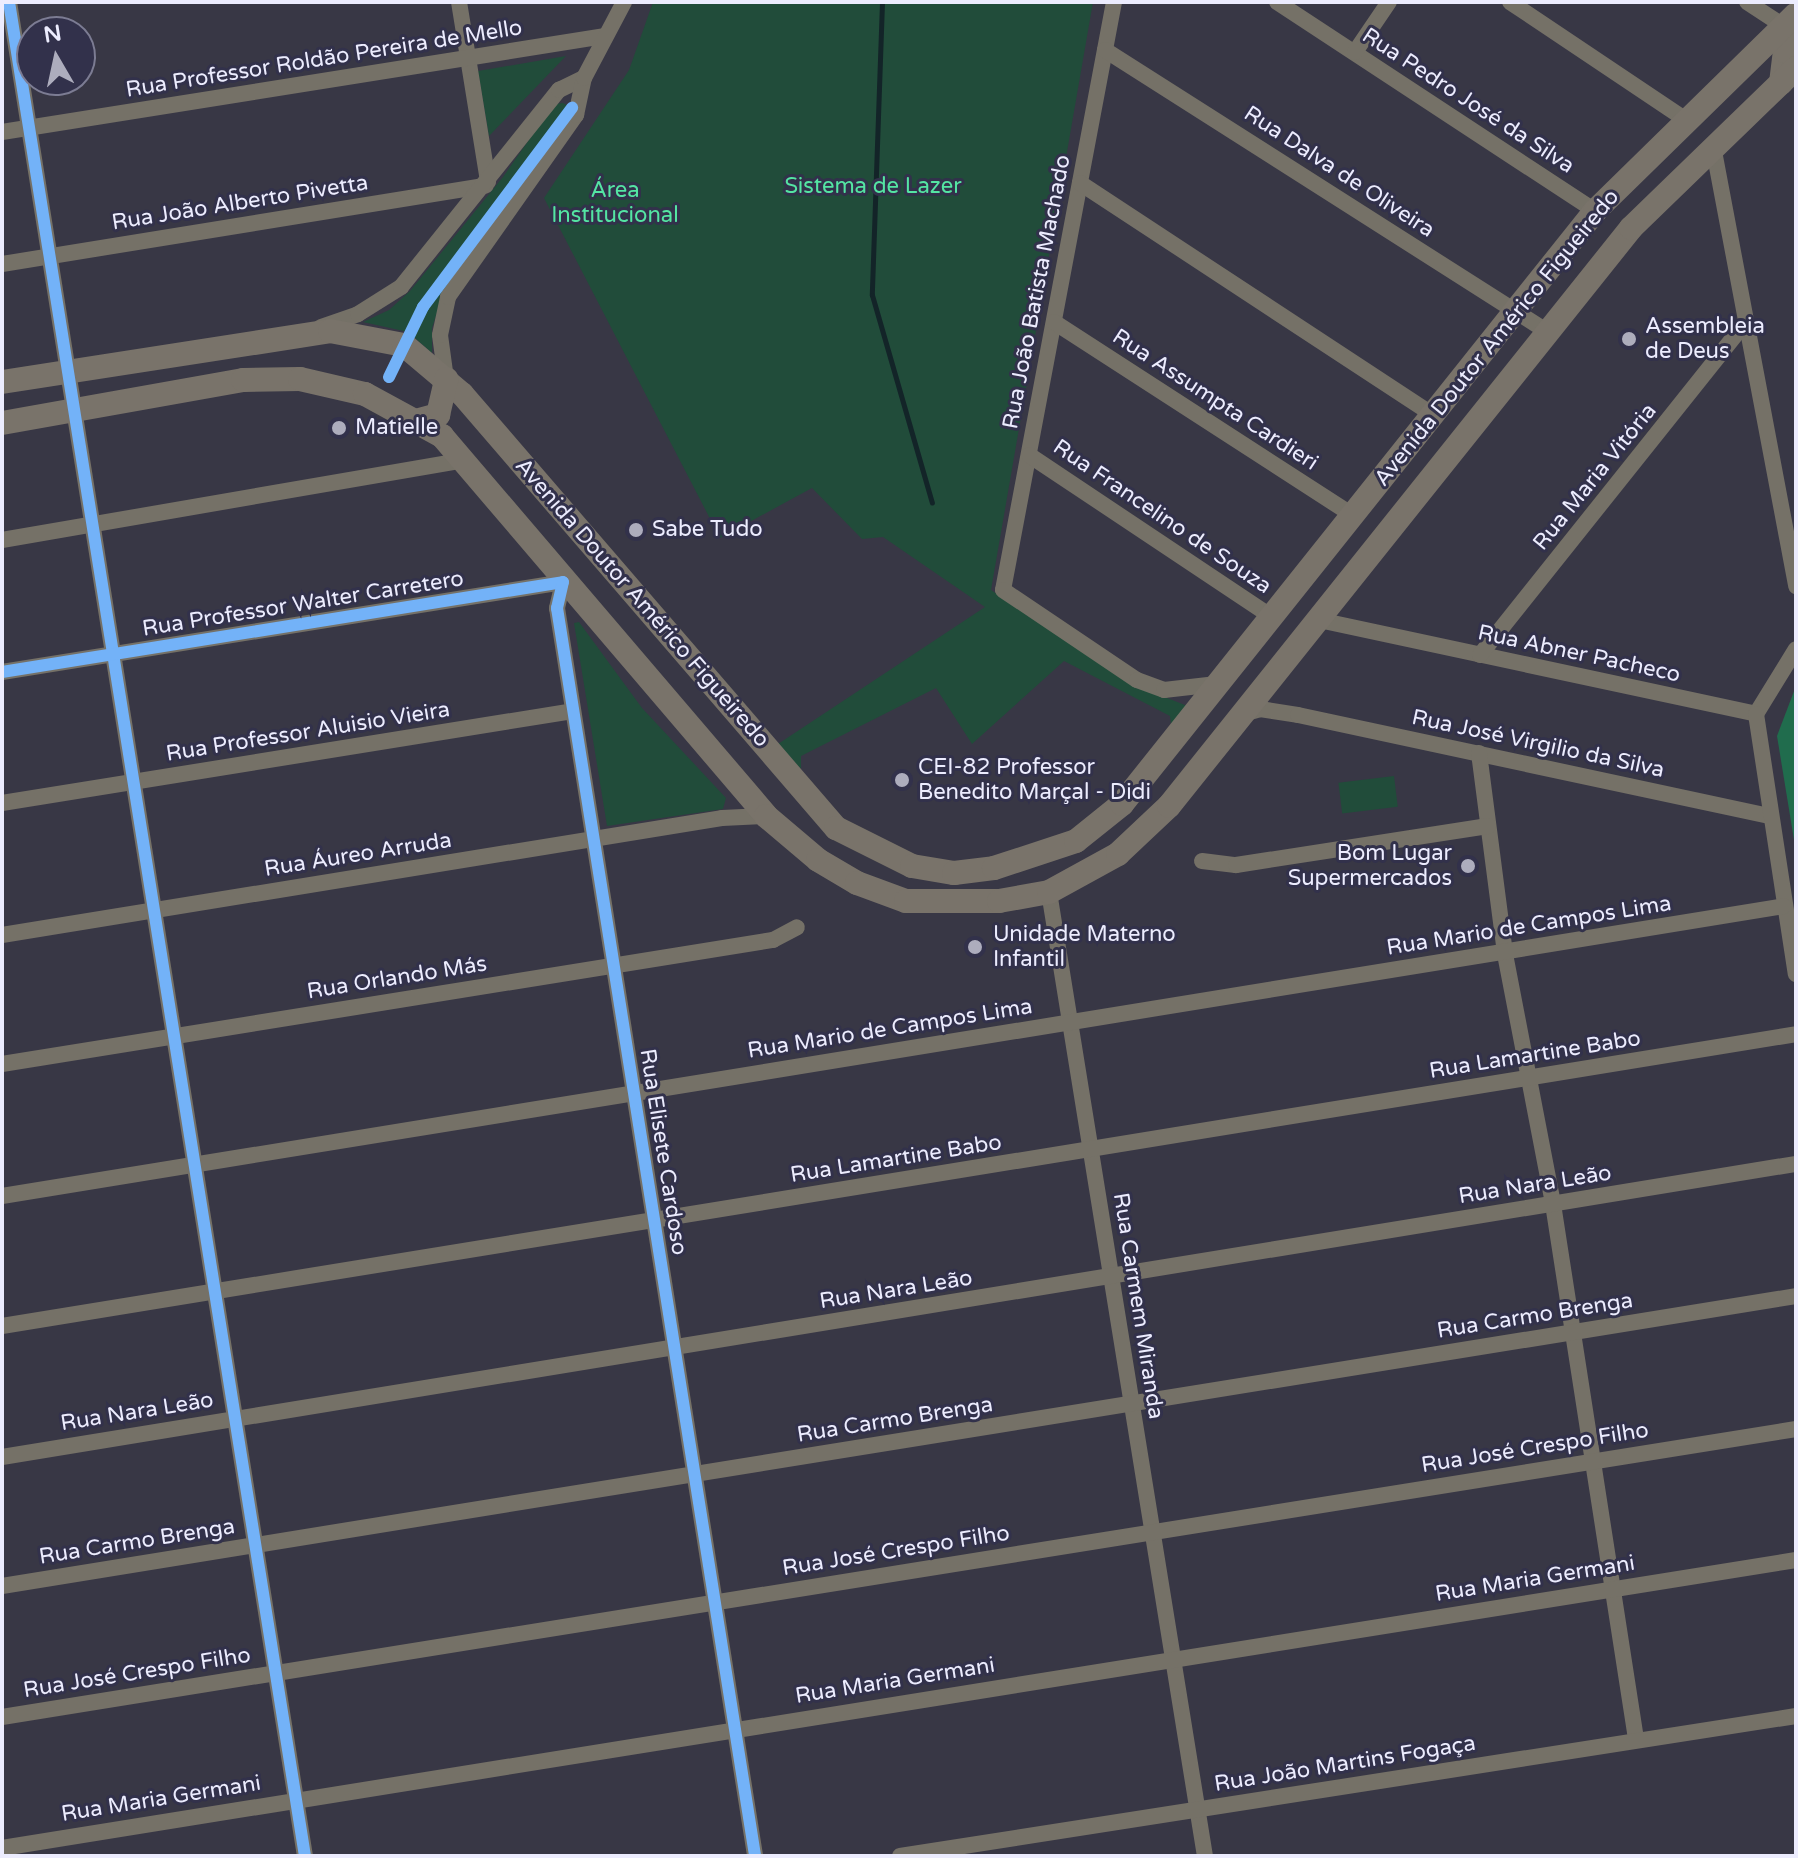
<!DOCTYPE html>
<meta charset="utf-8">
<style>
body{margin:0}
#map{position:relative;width:1798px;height:1858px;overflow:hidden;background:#383745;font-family:"Varela Round",sans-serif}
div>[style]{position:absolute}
.green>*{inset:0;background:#214c3a;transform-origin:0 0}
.forest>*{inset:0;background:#206c4d}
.stream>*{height:5px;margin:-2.5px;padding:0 2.5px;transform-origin:2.5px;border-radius:2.5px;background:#132428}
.street>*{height:16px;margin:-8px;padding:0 8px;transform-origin:8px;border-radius:8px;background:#757167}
.secondary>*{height:24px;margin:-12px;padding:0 12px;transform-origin:12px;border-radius:12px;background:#79736a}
.cycleway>*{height:12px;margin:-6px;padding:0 6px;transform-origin:6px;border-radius:6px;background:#73b2f8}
.dots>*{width:22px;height:22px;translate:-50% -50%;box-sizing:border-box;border:4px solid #32314b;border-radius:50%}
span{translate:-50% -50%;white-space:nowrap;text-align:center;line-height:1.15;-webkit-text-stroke:6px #32314b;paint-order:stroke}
.street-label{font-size:22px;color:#ececfe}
.park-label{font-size:22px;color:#54e5a3}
.poi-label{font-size:22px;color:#ececfe}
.left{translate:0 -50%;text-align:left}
.right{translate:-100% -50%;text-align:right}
.frame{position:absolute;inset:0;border:4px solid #ececfe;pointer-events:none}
.north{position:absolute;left:16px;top:16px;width:80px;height:80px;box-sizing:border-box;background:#32314b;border:2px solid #7c7c93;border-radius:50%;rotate:351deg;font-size:22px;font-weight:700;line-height:32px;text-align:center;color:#ececfe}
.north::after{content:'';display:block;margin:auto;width:28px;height:36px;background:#adadbd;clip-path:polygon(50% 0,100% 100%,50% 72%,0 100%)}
</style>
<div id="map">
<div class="green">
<div style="clip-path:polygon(653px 2px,1093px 2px,991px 590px,1129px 683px,1190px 707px,1172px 732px,1170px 716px,1064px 661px,972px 744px,936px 688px,801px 756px,801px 769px,778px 744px,985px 607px,883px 537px,862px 539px,812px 488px,720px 538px,544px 198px,629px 70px)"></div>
<div style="clip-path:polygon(566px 56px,489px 136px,478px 71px)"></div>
<div style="clip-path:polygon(563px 103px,572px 108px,444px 291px,432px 328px,432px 353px,408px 332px,363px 322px,389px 310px,410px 291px,503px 177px,554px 104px)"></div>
<div style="clip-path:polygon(579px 622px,642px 708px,726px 798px,723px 809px,607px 826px,574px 623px)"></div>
<div style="left:1394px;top:776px;width:31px;height:56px;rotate:83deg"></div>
</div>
<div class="forest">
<div style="clip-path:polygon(1796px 686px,1796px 852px,1777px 736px)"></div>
</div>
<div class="stream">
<div style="left:882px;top:2px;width:293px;rotate:92deg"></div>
<div style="left:872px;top:295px;width:216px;rotate:73.9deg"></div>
</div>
<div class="street">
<div style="left:9px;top:2px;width:1877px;rotate:80.93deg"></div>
<div style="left:459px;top:2px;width:182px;rotate:80.8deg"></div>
<div style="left:1114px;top:2px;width:598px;rotate:100.69deg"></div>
<div style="left:1003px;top:590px;width:161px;rotate:33.9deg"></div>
<div style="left:1137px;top:680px;width:29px;rotate:20deg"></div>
<div style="left:1164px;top:690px;width:53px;rotate:-6.5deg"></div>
<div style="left:1277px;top:2px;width:381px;rotate:33.3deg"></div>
<div style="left:1510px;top:2px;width:214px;rotate:33.8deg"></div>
<div style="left:1747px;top:2px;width:42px;rotate:33.3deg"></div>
<div style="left:1105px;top:50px;width:525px;rotate:32.48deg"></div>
<div style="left:1355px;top:52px;width:60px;rotate:-55.8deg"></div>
<div style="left:2px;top:132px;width:611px;rotate:-9.05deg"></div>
<div style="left:1714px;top:151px;width:443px;rotate:79.3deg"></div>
<div style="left:1080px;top:183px;width:421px;rotate:33.3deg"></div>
<div style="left:2px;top:264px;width:490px;rotate:-9.2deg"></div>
<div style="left:1054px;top:322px;width:355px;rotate:32.9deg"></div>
<div style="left:321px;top:327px;width:39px;rotate:-19deg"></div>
<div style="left:358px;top:314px;width:51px;rotate:-32.1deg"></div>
<div style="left:401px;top:287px;width:253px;rotate:-51.3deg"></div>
<div style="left:559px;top:90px;width:28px;rotate:-26deg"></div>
<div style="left:446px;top:379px;width:44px;rotate:-97.8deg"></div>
<div style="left:440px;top:335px;width:39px;rotate:-78deg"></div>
<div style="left:448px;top:297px;width:223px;rotate:-54.9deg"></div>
<div style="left:576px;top:115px;width:38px;rotate:-78deg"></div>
<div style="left:584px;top:78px;width:86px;rotate:-62.2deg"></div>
<div style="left:1029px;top:455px;width:290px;rotate:33.7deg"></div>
<div style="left:2px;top:540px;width:468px;rotate:-9.8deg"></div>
<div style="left:1319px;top:620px;width:447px;rotate:12.1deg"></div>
<div style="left:1756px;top:714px;width:76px;rotate:-58.4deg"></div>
<div style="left:1480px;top:655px;width:421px;rotate:-51.4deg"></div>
<div style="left:2px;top:672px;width:568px;rotate:-9.11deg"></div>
<div style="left:563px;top:582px;width:27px;rotate:103deg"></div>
<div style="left:557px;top:608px;width:1264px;rotate:80.98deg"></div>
<div style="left:1243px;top:714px;width:18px;rotate:-16deg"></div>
<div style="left:1260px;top:709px;width:38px;rotate:9deg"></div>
<div style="left:1298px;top:715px;width:483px;rotate:12.1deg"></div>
<div style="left:1756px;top:714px;width:263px;rotate:81.3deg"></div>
<div style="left:1479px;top:753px;width:203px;rotate:82.6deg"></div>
<div style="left:1505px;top:954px;width:255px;rotate:79.1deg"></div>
<div style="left:1553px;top:1204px;width:541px;rotate:81.18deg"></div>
<div style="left:2px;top:803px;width:578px;rotate:-9.15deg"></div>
<div style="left:1202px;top:861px;width:34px;rotate:7deg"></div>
<div style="left:1236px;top:865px;width:255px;rotate:-8.8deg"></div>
<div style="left:1049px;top:892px;width:977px;rotate:80.81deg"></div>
<div style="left:2px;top:935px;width:729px;rotate:-9.23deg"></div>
<div style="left:722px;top:818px;width:44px;rotate:-2.6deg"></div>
<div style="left:2px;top:1064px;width:781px;rotate:-9.14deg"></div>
<div style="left:773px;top:940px;width:27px;rotate:-28deg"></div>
<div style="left:2px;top:1196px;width:1805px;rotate:-9.24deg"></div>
<div style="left:2px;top:1326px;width:1818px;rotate:-9.24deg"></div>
<div style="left:2px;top:1457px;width:1818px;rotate:-9.28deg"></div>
<div style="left:2px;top:1586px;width:1817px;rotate:-9.18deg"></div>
<div style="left:2px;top:1717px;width:1817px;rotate:-9.12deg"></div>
<div style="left:2px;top:1848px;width:1817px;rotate:-9.12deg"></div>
<div style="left:900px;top:1856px;width:907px;rotate:-8.88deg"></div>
</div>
<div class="secondary">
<div style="left:1781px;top:83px;width:32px;rotate:-83deg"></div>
<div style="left:1785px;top:51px;width:22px;rotate:-60deg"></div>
<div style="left:2px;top:382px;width:332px;rotate:-8.8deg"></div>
<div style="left:330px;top:331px;width:75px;rotate:10.7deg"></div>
<div style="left:404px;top:345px;width:76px;rotate:40.2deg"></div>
<div style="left:462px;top:394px;width:573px;rotate:49.25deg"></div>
<div style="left:836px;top:828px;width:85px;rotate:26.6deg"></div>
<div style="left:912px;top:866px;width:43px;rotate:9.5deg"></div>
<div style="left:954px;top:873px;width:40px;rotate:-7.1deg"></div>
<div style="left:994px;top:868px;width:86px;rotate:-18.2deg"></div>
<div style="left:1076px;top:841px;width:59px;rotate:-38.8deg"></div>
<div style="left:1122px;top:804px;width:759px;rotate:-51.42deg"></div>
<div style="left:1595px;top:211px;width:281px;rotate:-44.4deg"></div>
<div style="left:419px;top:420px;width:20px;rotate:-15deg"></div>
<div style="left:438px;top:415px;width:37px;rotate:-77deg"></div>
<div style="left:2px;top:423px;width:245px;rotate:-10.1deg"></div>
<div style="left:243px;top:380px;width:57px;rotate:-1deg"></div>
<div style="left:300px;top:379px;width:67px;rotate:13deg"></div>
<div style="left:365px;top:394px;width:88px;rotate:28.6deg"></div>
<div style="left:442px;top:436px;width:499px;rotate:49.5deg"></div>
<div style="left:766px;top:816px;width:68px;rotate:40.2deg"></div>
<div style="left:818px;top:860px;width:45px;rotate:30.5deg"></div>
<div style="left:857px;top:883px;width:52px;rotate:20.2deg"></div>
<div style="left:906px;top:901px;width:93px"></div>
<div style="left:999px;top:901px;width:51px;rotate:-10.2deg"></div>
<div style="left:1049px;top:892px;width:79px;rotate:-28.8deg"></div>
<div style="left:1118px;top:854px;width:70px;rotate:-43.3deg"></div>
<div style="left:1169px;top:806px;width:740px;rotate:-51.36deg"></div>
<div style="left:1631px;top:228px;width:230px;rotate:-44.1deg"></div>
</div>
<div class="cycleway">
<div style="left:9px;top:2px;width:1877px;rotate:80.93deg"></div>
<div style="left:389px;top:377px;width:78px;rotate:-64.1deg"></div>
<div style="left:423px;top:307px;width:249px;rotate:-53.2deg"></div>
<div style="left:2px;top:672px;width:568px;rotate:-9.11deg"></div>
<div style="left:563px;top:582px;width:27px;rotate:103deg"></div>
<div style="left:557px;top:608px;width:1264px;rotate:80.98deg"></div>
</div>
<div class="dots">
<div style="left:1629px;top:339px;background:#adadbd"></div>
<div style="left:339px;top:428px;background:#adadbd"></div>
<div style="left:636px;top:530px;background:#adadbd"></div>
<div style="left:902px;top:780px;background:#adadbd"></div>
<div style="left:1468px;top:866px;background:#adadbd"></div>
<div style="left:975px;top:947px;background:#adadbd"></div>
</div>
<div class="street-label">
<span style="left:324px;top:59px;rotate:-9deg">Rua Professor Roldão Pereira de Mello</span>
<span style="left:1468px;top:101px;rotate:33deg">Rua Pedro José da Silva</span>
<span style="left:1339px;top:172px;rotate:33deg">Rua Dalva de Oliveira</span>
<span style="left:240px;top:203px;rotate:-9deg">Rua João Alberto Pivetta</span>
<span style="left:1037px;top:292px;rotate:-79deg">Rua João Batista Machado</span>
<span style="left:1497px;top:338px;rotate:-51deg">Avenida Doutor Américo Figueiredo</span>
<span style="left:1215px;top:400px;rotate:33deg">Rua Assumpta Cardieri</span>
<span style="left:1595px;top:477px;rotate:-51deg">Rua Maria Vitória</span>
<span style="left:1162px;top:517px;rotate:34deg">Rua Francelino de Souza</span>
<span style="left:642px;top:603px;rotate:49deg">Avenida Doutor Américo Figueiredo</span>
<span style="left:303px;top:604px;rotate:-9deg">Rua Professor Walter Carretero</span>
<span style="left:1579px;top:654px;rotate:12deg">Rua Abner Pacheco</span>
<span style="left:308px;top:732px;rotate:-9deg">Rua Professor Aluisio Vieira</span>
<span style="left:1538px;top:744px;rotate:12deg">Rua José Virgilio da Silva</span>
<span style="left:358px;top:855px;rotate:-9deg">Rua Áureo Arruda</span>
<span style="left:1529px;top:926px;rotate:-9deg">Rua Mario de Campos Lima</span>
<span style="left:397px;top:978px;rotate:-9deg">Rua Orlando Más</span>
<span style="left:890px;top:1029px;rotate:-9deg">Rua Mario de Campos Lima</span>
<span style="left:1535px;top:1055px;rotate:-9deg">Rua Lamartine Babo</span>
<span style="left:663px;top:1152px;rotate:81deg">Rua Elisete Cardoso</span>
<span style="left:896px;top:1159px;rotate:-9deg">Rua Lamartine Babo</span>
<span style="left:1535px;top:1185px;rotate:-9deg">Rua Nara Leão</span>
<span style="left:896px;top:1290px;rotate:-9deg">Rua Nara Leão</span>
<span style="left:1138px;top:1306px;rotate:81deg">Rua Carmem Miranda</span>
<span style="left:1535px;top:1316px;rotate:-9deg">Rua Carmo Brenga</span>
<span style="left:137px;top:1412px;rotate:-9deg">Rua Nara Leão</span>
<span style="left:895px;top:1420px;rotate:-9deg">Rua Carmo Brenga</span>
<span style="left:1535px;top:1448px;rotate:-9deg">Rua José Crespo Filho</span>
<span style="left:137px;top:1542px;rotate:-9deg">Rua Carmo Brenga</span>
<span style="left:896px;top:1551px;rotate:-9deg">Rua José Crespo Filho</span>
<span style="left:1535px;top:1579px;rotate:-9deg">Rua Maria Germani</span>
<span style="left:137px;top:1673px;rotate:-9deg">Rua José Crespo Filho</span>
<span style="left:895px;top:1681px;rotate:-9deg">Rua Maria Germani</span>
<span style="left:1345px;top:1764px;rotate:-9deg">Rua João Martins Fogaça</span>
<span style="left:161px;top:1799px;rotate:-9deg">Rua Maria Germani</span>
</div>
<div class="park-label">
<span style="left:873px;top:187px">Sistema de Lazer</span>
<span style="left:615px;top:203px">Área<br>Institucional</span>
</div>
<div class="poi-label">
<span class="left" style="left:1645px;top:339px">Assembleia<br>de Deus</span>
<span class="left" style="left:355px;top:428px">Matielle</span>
<span class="left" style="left:652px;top:530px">Sabe Tudo</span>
<span class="left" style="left:918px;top:780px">CEI-82 Professor<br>Benedito Marçal - Didi</span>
<span class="right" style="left:1452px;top:866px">Bom Lugar<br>Supermercados</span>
<span class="left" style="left:993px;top:947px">Unidade Materno<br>Infantil</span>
</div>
<div class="frame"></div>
<div class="north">N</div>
</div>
